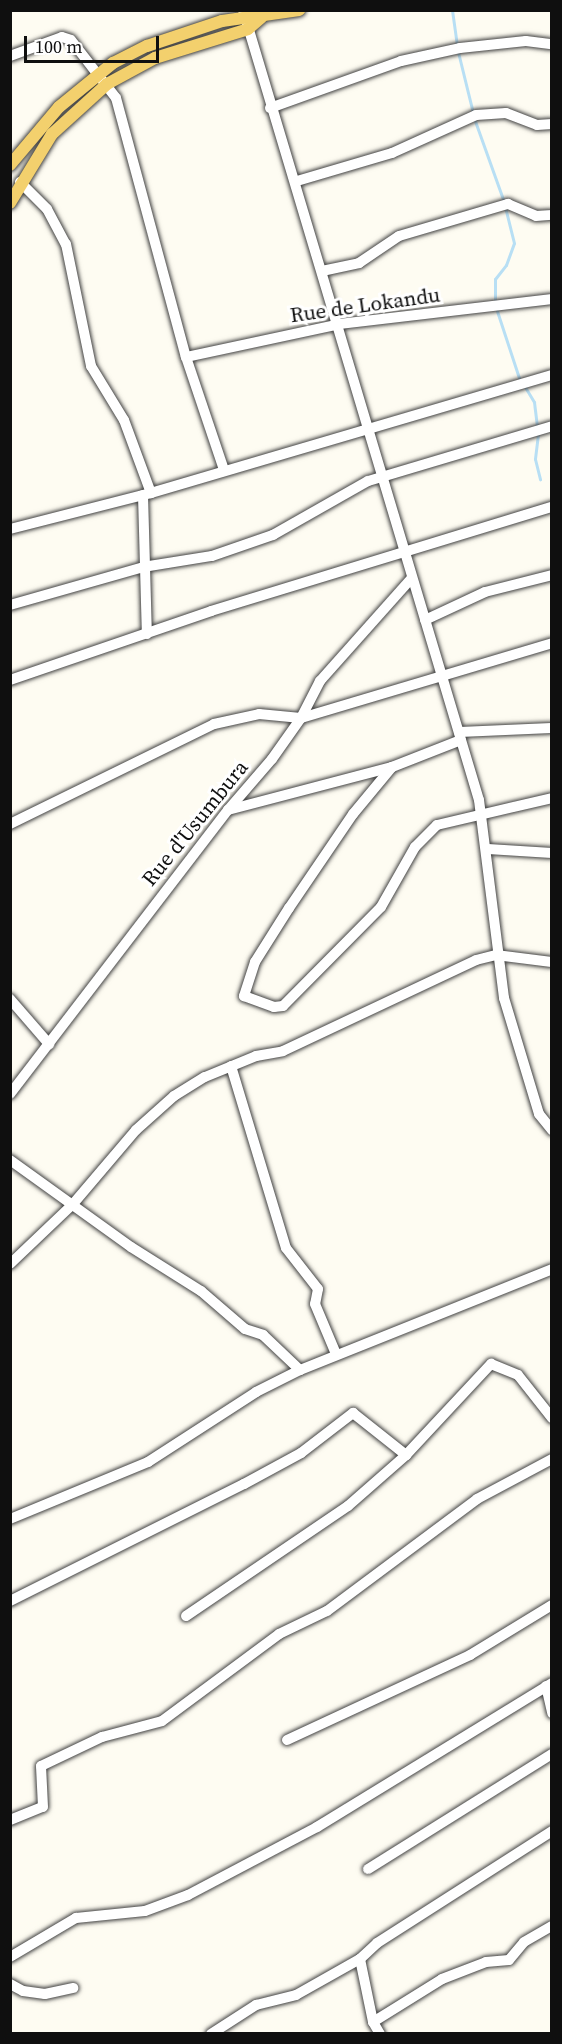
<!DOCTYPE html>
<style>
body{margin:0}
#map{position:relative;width:562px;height:2044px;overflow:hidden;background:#fefcf2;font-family:"Source Serif 4",serif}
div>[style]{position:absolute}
.stream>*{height:3px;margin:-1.5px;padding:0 1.5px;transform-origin:1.5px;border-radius:1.5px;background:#b8dff4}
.roads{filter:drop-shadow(0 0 2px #424242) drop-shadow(0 0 2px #424242)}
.minor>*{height:10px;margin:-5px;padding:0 5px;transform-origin:5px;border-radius:5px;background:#fff}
.major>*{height:12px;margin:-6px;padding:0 6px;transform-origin:6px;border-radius:6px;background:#f3d06d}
span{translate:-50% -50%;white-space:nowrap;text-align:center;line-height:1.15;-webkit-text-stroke:6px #fff;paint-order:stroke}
.street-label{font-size:21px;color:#0f0f0f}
.frame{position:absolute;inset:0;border:12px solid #0f0f0f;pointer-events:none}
.scale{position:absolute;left:24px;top:36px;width:135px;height:27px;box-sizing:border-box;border:3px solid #0f0f0f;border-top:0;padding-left:8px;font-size:18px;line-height:21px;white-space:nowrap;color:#0f0f0f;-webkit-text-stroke:4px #fff;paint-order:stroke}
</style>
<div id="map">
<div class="stream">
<div style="left:452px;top:10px;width:35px;rotate:82deg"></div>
<div style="left:458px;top:52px;width:63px;rotate:76.2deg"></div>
<div style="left:475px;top:121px;width:86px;rotate:70.3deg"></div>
<div style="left:495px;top:303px;width:24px;rotate:-90deg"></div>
<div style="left:495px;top:279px;width:18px;rotate:-52deg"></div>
<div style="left:506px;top:265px;width:23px;rotate:-70deg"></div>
<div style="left:514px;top:243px;width:34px;rotate:-104deg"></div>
<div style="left:497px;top:311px;width:74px;rotate:71.8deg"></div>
<div style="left:525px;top:387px;width:17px;rotate:59deg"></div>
<div style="left:534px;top:402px;width:24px;rotate:83deg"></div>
<div style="left:538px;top:434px;width:25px;rotate:97deg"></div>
<div style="left:535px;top:459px;width:21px;rotate:76deg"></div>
</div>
<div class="roads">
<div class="minor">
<div style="left:243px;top:10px;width:824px;rotate:73.37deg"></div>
<div style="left:479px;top:800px;width:200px;rotate:82.8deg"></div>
<div style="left:504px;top:998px;width:121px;rotate:73.2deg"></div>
<div style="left:539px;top:1114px;width:21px;rotate:51deg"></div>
<div style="left:10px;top:56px;width:55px;rotate:-20.1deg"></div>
<div style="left:62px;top:37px;width:9px;rotate:18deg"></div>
<div style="left:71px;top:40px;width:73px;rotate:52.2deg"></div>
<div style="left:116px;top:98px;width:268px;rotate:74.9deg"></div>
<div style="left:186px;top:357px;width:119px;rotate:71.4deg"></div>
<div style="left:270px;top:108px;width:139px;rotate:-19.7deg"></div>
<div style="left:401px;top:61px;width:60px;rotate:-12.4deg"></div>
<div style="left:460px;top:48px;width:66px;rotate:-6.1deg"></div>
<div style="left:526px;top:41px;width:26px;rotate:7deg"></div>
<div style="left:297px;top:181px;width:99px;rotate:-16.4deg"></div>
<div style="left:392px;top:153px;width:92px;rotate:-24.3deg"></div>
<div style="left:476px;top:115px;width:30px;rotate:-4deg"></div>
<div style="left:506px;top:113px;width:33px;rotate:21deg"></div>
<div style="left:537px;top:125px;width:15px;rotate:-4deg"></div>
<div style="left:20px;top:182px;width:38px;rotate:45deg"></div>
<div style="left:47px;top:209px;width:40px;rotate:62deg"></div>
<div style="left:66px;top:244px;width:125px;rotate:78.4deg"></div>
<div style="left:91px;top:366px;width:63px;rotate:58.6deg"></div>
<div style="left:124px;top:420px;width:78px;rotate:69.7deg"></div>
<div style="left:322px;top:271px;width:38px;rotate:-12deg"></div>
<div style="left:359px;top:263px;width:48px;rotate:-34deg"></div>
<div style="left:399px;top:236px;width:114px;rotate:-16.4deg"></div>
<div style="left:508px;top:204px;width:30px;rotate:23deg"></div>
<div style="left:536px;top:216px;width:16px;rotate:-4deg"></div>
<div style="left:186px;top:357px;width:157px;rotate:-12.1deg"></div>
<div style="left:340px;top:324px;width:213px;rotate:-6.7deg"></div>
<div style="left:143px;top:495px;width:139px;rotate:88.4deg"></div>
<div style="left:10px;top:529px;width:146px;rotate:-14.3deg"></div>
<div style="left:151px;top:493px;width:418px;rotate:-16.4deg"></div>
<div style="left:10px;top:605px;width:138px;rotate:-15.9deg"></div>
<div style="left:143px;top:567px;width:70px;rotate:-9.1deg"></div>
<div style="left:212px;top:556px;width:65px;rotate:-19deg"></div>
<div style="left:273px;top:535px;width:109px;rotate:-29.6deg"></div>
<div style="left:368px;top:481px;width:192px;rotate:-16.6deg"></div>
<div style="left:425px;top:620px;width:66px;rotate:-25deg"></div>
<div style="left:485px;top:592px;width:69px;rotate:-14.2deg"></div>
<div style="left:10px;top:680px;width:213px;rotate:-18.9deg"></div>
<div style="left:211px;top:611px;width:357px;rotate:-17deg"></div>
<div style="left:459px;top:732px;width:93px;rotate:-2.5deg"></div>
<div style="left:392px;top:767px;width:61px;rotate:129.7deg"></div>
<div style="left:353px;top:814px;width:114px;rotate:124.2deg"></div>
<div style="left:289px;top:908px;width:64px;rotate:122.2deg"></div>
<div style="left:255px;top:962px;width:36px;rotate:108deg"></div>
<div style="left:244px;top:996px;width:32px;rotate:20deg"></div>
<div style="left:274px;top:1007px;width:9px;rotate:-6deg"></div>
<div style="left:283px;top:1006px;width:139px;rotate:-45.3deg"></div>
<div style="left:381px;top:907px;width:69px;rotate:-60.5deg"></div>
<div style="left:415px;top:847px;width:31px;rotate:-45deg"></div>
<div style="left:437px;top:825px;width:118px;rotate:-13.2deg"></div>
<div style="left:228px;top:810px;width:170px;rotate:-14.7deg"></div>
<div style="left:392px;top:767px;width:74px;rotate:-21.4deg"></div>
<div style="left:10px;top:824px;width:227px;rotate:-26.1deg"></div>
<div style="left:214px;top:724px;width:46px;rotate:-12.5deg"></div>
<div style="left:259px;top:714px;width:42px;rotate:5.4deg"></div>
<div style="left:301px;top:718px;width:262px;rotate:-16.6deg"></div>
<div style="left:488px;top:849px;width:64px;rotate:3.6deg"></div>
<div style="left:10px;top:999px;width:60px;rotate:49.1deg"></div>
<div style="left:231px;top:1066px;width:190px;rotate:73.2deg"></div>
<div style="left:286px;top:1248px;width:52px;rotate:52deg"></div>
<div style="left:318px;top:1289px;width:15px;rotate:101deg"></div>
<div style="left:315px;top:1304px;width:54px;rotate:67.2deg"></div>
<div style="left:10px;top:1094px;width:358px;rotate:-52.5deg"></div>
<div style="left:228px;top:810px;width:67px;rotate:-49.2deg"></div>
<div style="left:272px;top:759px;width:50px;rotate:-54.7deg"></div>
<div style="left:301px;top:718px;width:42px;rotate:-62.8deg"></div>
<div style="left:320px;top:681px;width:137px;rotate:-48.3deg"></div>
<div style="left:10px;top:1160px;width:149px;rotate:35.7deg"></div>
<div style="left:131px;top:1247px;width:83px;rotate:32.2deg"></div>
<div style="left:201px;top:1291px;width:58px;rotate:40.8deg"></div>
<div style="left:245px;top:1329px;width:19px;rotate:18deg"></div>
<div style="left:263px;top:1335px;width:51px;rotate:43.4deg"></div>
<div style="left:10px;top:1264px;width:87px;rotate:-43.6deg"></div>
<div style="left:73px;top:1204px;width:97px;rotate:-49.6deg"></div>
<div style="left:136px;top:1130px;width:51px;rotate:-41.8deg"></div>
<div style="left:174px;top:1096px;width:36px;rotate:-32deg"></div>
<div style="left:205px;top:1077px;width:55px;rotate:-22.4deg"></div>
<div style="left:256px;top:1056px;width:27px;rotate:-10deg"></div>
<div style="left:283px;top:1051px;width:213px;rotate:-25.2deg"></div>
<div style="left:476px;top:960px;width:21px;rotate:-14deg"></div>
<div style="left:496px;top:955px;width:56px;rotate:7.1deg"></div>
<div style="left:10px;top:1519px;width:149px;rotate:-22.4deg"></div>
<div style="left:148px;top:1462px;width:129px;rotate:-32.9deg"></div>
<div style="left:256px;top:1392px;width:49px;rotate:-26.6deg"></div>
<div style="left:300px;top:1370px;width:271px;rotate:-21.8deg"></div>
<div style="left:10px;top:1601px;width:262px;rotate:-26.6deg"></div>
<div style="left:244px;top:1484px;width:65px;rotate:-28.5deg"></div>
<div style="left:301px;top:1453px;width:66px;rotate:-37.6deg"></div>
<div style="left:353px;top:1413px;width:68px;rotate:38.4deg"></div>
<div style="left:186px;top:1616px;width:196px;rotate:-34.2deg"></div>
<div style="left:348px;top:1506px;width:77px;rotate:-41.3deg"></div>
<div style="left:406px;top:1455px;width:125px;rotate:-47deg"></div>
<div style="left:491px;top:1364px;width:29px;rotate:22deg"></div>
<div style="left:518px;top:1375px;width:55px;rotate:51.7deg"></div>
<div style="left:546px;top:1686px;width:28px;rotate:77deg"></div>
<div style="left:287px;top:1740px;width:202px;rotate:-24.9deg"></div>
<div style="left:470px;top:1655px;width:96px;rotate:-31.4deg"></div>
<div style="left:10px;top:1820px;width:35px;rotate:-22deg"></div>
<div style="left:43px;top:1807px;width:41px;rotate:-92.8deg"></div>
<div style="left:41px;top:1766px;width:68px;rotate:-25.4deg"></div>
<div style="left:102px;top:1737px;width:62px;rotate:-14.9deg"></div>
<div style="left:162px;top:1721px;width:146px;rotate:-36.6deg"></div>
<div style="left:279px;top:1634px;width:53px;rotate:-25.6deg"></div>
<div style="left:327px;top:1611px;width:187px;rotate:-36.7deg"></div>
<div style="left:477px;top:1499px;width:85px;rotate:-28.1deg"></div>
<div style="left:368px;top:1869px;width:217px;rotate:-32deg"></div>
<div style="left:10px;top:1957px;width:77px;rotate:-30.6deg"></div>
<div style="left:76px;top:1918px;width:69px;rotate:-5.8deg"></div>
<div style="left:145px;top:1911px;width:46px;rotate:-20.4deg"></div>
<div style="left:188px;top:1895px;width:146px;rotate:-27.8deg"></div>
<div style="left:317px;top:1827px;width:276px;rotate:-31.5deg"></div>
<div style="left:360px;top:1959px;width:64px;rotate:78.3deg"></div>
<div style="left:373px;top:2022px;width:14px;rotate:60deg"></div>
<div style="left:10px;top:1984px;width:15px;rotate:28deg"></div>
<div style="left:23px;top:1991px;width:22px;rotate:8deg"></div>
<div style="left:45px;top:1994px;width:29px;rotate:-12deg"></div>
<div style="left:373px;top:2022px;width:81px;rotate:-31.9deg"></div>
<div style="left:442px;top:1979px;width:47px;rotate:-21.1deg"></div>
<div style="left:486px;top:1962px;width:23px;rotate:-5deg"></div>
<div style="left:509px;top:1960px;width:23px;rotate:-50deg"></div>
<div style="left:524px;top:1942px;width:32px;rotate:-30deg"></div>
<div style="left:211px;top:2034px;width:54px;rotate:-32.8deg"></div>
<div style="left:256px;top:2005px;width:41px;rotate:-14deg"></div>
<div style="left:296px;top:1995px;width:73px;rotate:-29.4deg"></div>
<div style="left:360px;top:1959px;width:23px;rotate:-43deg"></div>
<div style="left:377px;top:1943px;width:208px;rotate:-32.6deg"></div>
</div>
<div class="major">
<div style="left:10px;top:165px;width:76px;rotate:-49.8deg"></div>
<div style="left:59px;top:107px;width:70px;rotate:-39.2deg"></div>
<div style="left:113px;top:63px;width:38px;rotate:-27deg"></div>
<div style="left:147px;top:46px;width:79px;rotate:-18.4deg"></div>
<div style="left:222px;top:21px;width:78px;rotate:-8.1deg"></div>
<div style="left:10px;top:203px;width:81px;rotate:-58.7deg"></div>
<div style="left:52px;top:134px;width:74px;rotate:-42.3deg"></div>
<div style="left:107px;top:84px;width:55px;rotate:-28.4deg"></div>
<div style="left:155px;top:58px;width:97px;rotate:-17.3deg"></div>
<div style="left:248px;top:29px;width:18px;rotate:-41deg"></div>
</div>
</div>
<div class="street-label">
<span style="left:365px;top:305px;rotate:-8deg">Rue de Lokandu</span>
<span style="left:195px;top:823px;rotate:-51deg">Rue d'Usumbura</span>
</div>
<div class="frame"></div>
<div class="scale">100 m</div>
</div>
